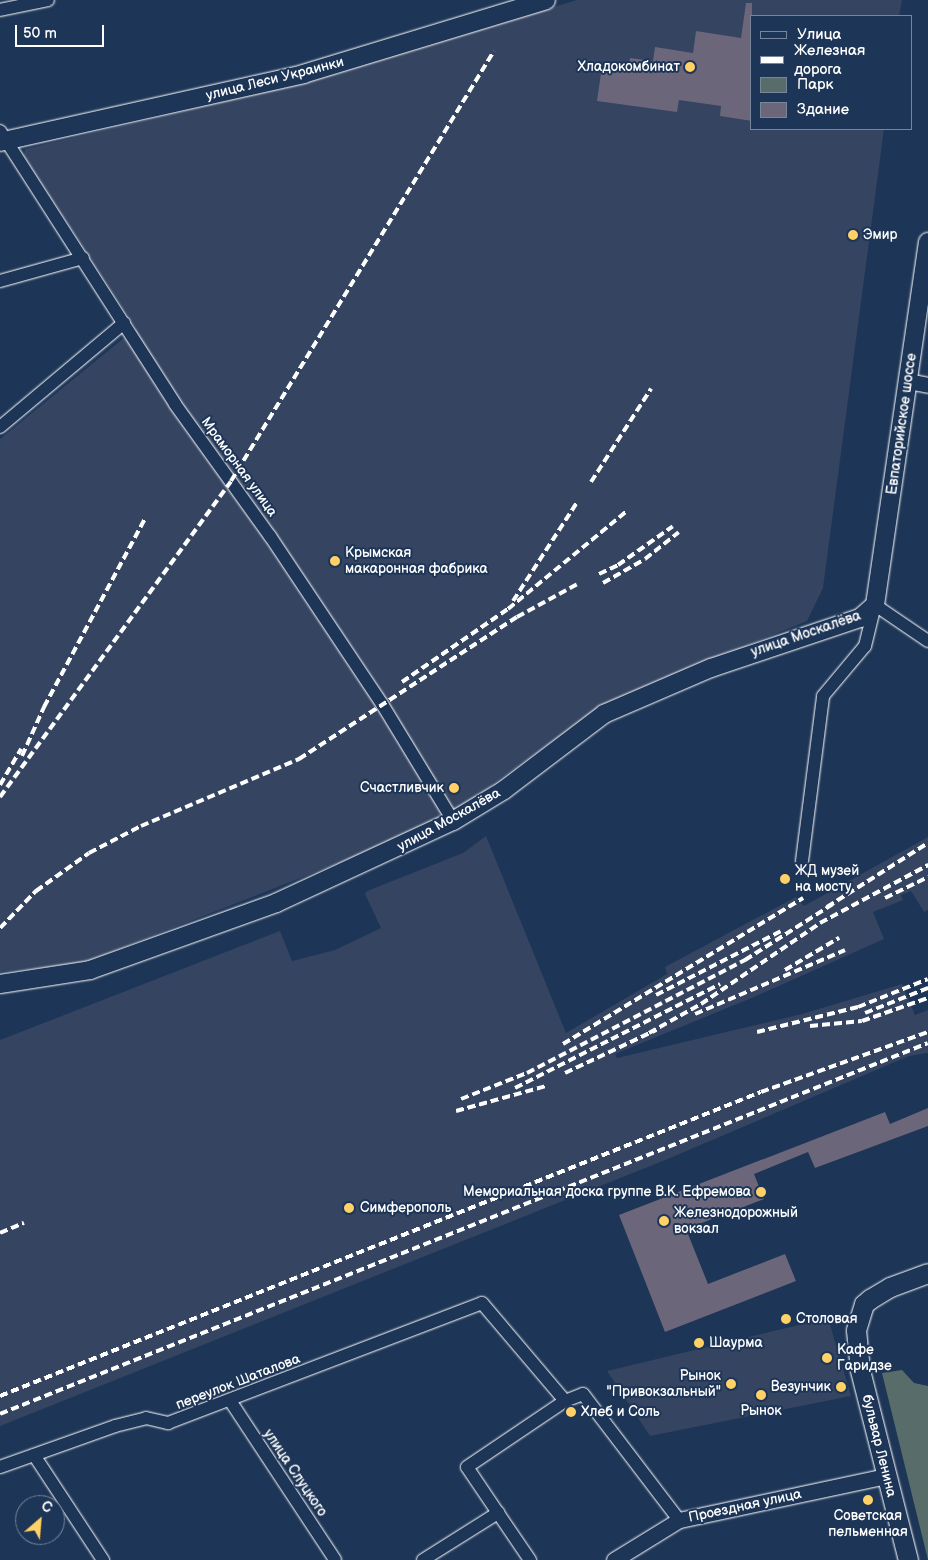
<!DOCTYPE html>
<meta charset="utf-8">
<style>
body{margin:0}
#map{position:relative;width:928px;height:1560px;overflow:hidden;background:#1d3557;font-family:"Balsamiq Sans",sans-serif}
div>[style]{position:absolute}
.built>*{inset:0;background:#344461}
.green>*{inset:0;background:#586d69}
.building>*{inset:0;background:#6b6679}
.roads{filter:drop-shadow(0 0 1px #fff) drop-shadow(0 0 1px #fff)}
.minor>*{height:12px;margin:-6px;padding:0 6px;transform-origin:6px;border-radius:6px;background:#1d3557}
.tertiary>*{height:15px;margin:-7.5px;padding:0 7.5px;transform-origin:7.5px;border-radius:7.5px;background:#1d3557}
.secondary>*{height:18px;margin:-9px;padding:0 9px;transform-origin:9px;border-radius:9px;background:#1d3557}
.primary>*{height:19px;margin:-9.5px;padding:0 9.5px;transform-origin:9.5px;border-radius:9.5px;background:#1d3557}
.rail>*{height:4px;margin-top:-2px;transform-origin:0;background:repeating-linear-gradient(90deg,#fff 0 8px,transparent 0 12px)}
.dots>*{width:14px;height:14px;translate:-50% -50%;box-sizing:border-box;border:2px solid #1d3557;border-radius:50%}
span{translate:-50% -50%;white-space:nowrap;text-align:center;line-height:1.15;-webkit-text-stroke:4px #1d3557;paint-order:stroke}
.poi-label{font-size:14px;color:#fff}
.right{translate:-100% -50%;text-align:right}
.left{translate:0 -50%;text-align:left}
.street-label{font-size:14px;color:#fff}
.legend{position:absolute;left:750px;top:15px;width:162px;height:115px;box-sizing:border-box;background:#1d3557;border:1px solid #77869a;margin:0;padding:6px 9px;list-style:none;font-size:15px;color:#fff}
.legend li{display:flex;align-items:center;gap:10px;height:25px}
.legend b{width:25px;border:1px solid #77869a}
.north{position:absolute;left:15px;top:1495px;width:50px;height:50px;box-sizing:border-box;background:#1d3557;border:1px solid #77869a;border-radius:50%;rotate:27deg;font-size:14px;font-weight:700;line-height:20px;text-align:center;color:#fff}
.north::after{content:'';display:block;margin:auto;width:18px;height:22px;background:#ffd166;clip-path:polygon(50% 0,100% 100%,50% 72%,0 100%)}
.scale{position:absolute;left:15px;top:25px;width:89px;height:22px;box-sizing:border-box;border:2px solid #fff;border-top:0;padding-left:6px;font-size:15px;line-height:18px;white-space:nowrap;color:#fff;-webkit-text-stroke:4px #1d3557;paint-order:stroke}
</style>
<div id="map">
<div class="built">
<div style="clip-path:polygon(577px 0,902px 0,899px 16px,752px 16px,752px 129px,884px 129px,823px 588px,807px 621px,619px 698px,583px 719px,467px 803px,362px 854px,83px 963px,0 972px,0 439px,136px 328px,24px 156px,25px 149px,294px 85px)"></div>
<div style="clip-path:polygon(486px 836px,566px 1033px,667px 974px,665px 967px,796px 897px,804px 906px,928px 837px,928px 910px,924px 912px,911px 891px,901px 895px,903px 900px,873px 912px,884px 939px,754px 997px,615px 1054px,617px 1058px,802px 1014px,902px 984px,915px 1015px,928px 1010px,928px 1053px,909px 1056px,663px 1161px,0 1426px,0 1040px,280px 931px,292px 961px,335px 950px,381px 928px,365px 894px,367px 891px,463px 853px)"></div>
<div style="clip-path:polygon(828px 1318px,851px 1396px,650px 1436px,607px 1371px)"></div>
</div>
<div class="green">
<div style="clip-path:polygon(902px 1370px,914px 1383px,928px 1386px,928px 1560px,882px 1373px)"></div>
</div>
<div class="building">
<div style="clip-path:polygon(746px 3px,752px 3px,752px 121px,720px 116px,721px 106px,679px 100px,677px 112px,597px 101px,602px 66px,628px 69px,630px 58px,653px 61px,655px 47px,693px 53px,696px 31px,741px 38px)"></div>
<div style="clip-path:polygon(928px 1108px,928px 1126px,920px 1129px,815px 1168px,808px 1152px,754px 1174px,764px 1199px,686px 1229px,708px 1284px,785px 1254px,796px 1281px,665px 1332px,619px 1215px,885px 1112px,890px 1124px)"></div>
</div>
<div class="roads">
<div class="minor">
<div style="left:0;top:10px;width:49px;rotate:-11.8deg"></div>
<div style="left:0;top:131px;width:324px;rotate:57.3deg"></div>
<div style="left:175px;top:404px;width:163px;rotate:54.3deg"></div>
<div style="left:270px;top:536px;width:202px;rotate:56.3deg"></div>
<div style="left:382px;top:704px;width:137px;rotate:58.7deg"></div>
<div style="left:0;top:281px;width:86px;rotate:-15.5deg"></div>
<div style="left:0;top:427px;width:162px;rotate:-40deg"></div>
<div style="left:802px;top:861px;width:166px;rotate:-82.7deg"></div>
<div style="left:823px;top:696px;width:65px;rotate:-50deg"></div>
<div style="left:865px;top:646px;width:42px;rotate:-76.3deg"></div>
<div style="left:875px;top:605px;width:64px;rotate:34.2deg"></div>
<div style="left:231px;top:1402px;width:189px;rotate:56.6deg"></div>
<div style="left:34px;top:1455px;width:126px;rotate:56.7deg"></div>
<div style="left:0;top:1467px;width:122px;rotate:-19.6deg"></div>
<div style="left:115px;top:1426px;width:32px;rotate:-14deg"></div>
<div style="left:146px;top:1418px;width:23px;rotate:13deg"></div>
<div style="left:168px;top:1423px;width:336px;rotate:-20.9deg"></div>
<div style="left:482px;top:1303px;width:128px;rotate:49.7deg"></div>
<div style="left:565px;top:1401px;width:19px;rotate:-21deg"></div>
<div style="left:583px;top:1394px;width:158px;rotate:52.7deg"></div>
<div style="left:498px;top:1513px;width:55px;rotate:-124deg"></div>
<div style="left:467px;top:1467px;width:118px;rotate:-34deg"></div>
<div style="left:423px;top:1560px;width:89px;rotate:-32.1deg"></div>
<div style="left:498px;top:1513px;width:57px;rotate:55.8deg"></div>
</div>
<div class="tertiary">
<div style="left:908px;top:381px;width:20px;rotate:11deg"></div>
<div style="left:614px;top:1560px;width:76px;rotate:-31.6deg"></div>
<div style="left:679px;top:1520px;width:212px;rotate:-12deg"></div>
</div>
<div class="secondary">
<div style="left:0;top:142px;width:311px;rotate:-12.6deg"></div>
<div style="left:303px;top:74px;width:254px;rotate:-16.9deg"></div>
<div style="left:0;top:984px;width:91px;rotate:-8.8deg"></div>
<div style="left:90px;top:970px;width:198px;rotate:-19.8deg"></div>
<div style="left:276px;top:903px;width:195px;rotate:-24.9deg"></div>
<div style="left:453px;top:821px;width:60px;rotate:-31.3deg"></div>
<div style="left:504px;top:790px;width:126px;rotate:-37.2deg"></div>
<div style="left:604px;top:714px;width:116px;rotate:-23.3deg"></div>
<div style="left:711px;top:668px;width:157px;rotate:-18.6deg"></div>
<div style="left:860px;top:618px;width:20px;rotate:-41deg"></div>
<div style="left:875px;top:605px;width:367px;rotate:-81.7deg"></div>
</div>
<div class="primary">
<div style="left:908px;top:1560px;width:196px;rotate:-104.2deg"></div>
<div style="left:860px;top:1370px;width:40px;rotate:-95.7deg"></div>
<div style="left:856px;top:1330px;width:27px;rotate:-73deg"></div>
<div style="left:864px;top:1304px;width:8px;rotate:-40deg"></div>
<div style="left:870px;top:1299px;width:23px;rotate:-31deg"></div>
<div style="left:890px;top:1287px;width:40px;rotate:-20.2deg"></div>
</div>
</div>
<div class="rail">
<div style="left:591px;top:482px;width:111px;rotate:-57.2deg"></div>
<div style="left:599px;top:574px;width:21px;rotate:-25deg"></div>
<div style="left:618px;top:565px;width:67px;rotate:-35.3deg"></div>
<div style="left:603px;top:583px;width:48px;rotate:-29.7deg"></div>
<div style="left:645px;top:559px;width:43px;rotate:-38.5deg"></div>
<div style="left:513px;top:601px;width:119px;rotate:-57deg"></div>
<div style="left:402px;top:682px;width:129px;rotate:-34.6deg"></div>
<div style="left:508px;top:609px;width:154px;rotate:-39.5deg"></div>
<div style="left:22px;top:756px;width:54px;rotate:-65.8deg"></div>
<div style="left:44px;top:707px;width:213px;rotate:-61.8deg"></div>
<div style="left:0;top:785px;width:42px;rotate:-59.7deg"></div>
<div style="left:0;top:797px;width:391px;rotate:-53.8deg"></div>
<div style="left:231px;top:481px;width:504px;rotate:-58.55deg"></div>
<div style="left:885px;top:898px;width:48px;rotate:-26deg"></div>
<div style="left:827px;top:907px;width:120px;rotate:-32.4deg"></div>
<div style="left:0;top:928px;width:52px;rotate:-45.8deg"></div>
<div style="left:36px;top:891px;width:65px;rotate:-35.6deg"></div>
<div style="left:89px;top:853px;width:59px;rotate:-27.4deg"></div>
<div style="left:141px;top:826px;width:172px;rotate:-23deg"></div>
<div style="left:299px;top:759px;width:260px;rotate:-33.1deg"></div>
<div style="left:517px;top:617px;width:71px;rotate:-28.7deg"></div>
<div style="left:785px;top:970px;width:63px;rotate:-30.7deg"></div>
<div style="left:656px;top:995px;width:140px;rotate:-27.1deg"></div>
<div style="left:865px;top:1013px;width:68px;rotate:-21.6deg"></div>
<div style="left:695px;top:1014px;width:163px;rotate:-23.1deg"></div>
<div style="left:810px;top:1026px;width:52px;rotate:-5.5deg"></div>
<div style="left:862px;top:1021px;width:70px;rotate:-19.2deg"></div>
<div style="left:757px;top:1032px;width:104px;rotate:-13.9deg"></div>
<div style="left:858px;top:1007px;width:75px;rotate:-21.8deg"></div>
<div style="left:649px;top:1033px;width:60px;rotate:-29.1deg"></div>
<div style="left:701px;top:1004px;width:144px;rotate:-34.2deg"></div>
<div style="left:820px;top:923px;width:123px;rotate:-28.2deg"></div>
<div style="left:563px;top:1044px;width:281px;rotate:-31.3deg"></div>
<div style="left:565px;top:1073px;width:101px;rotate:-25.3deg"></div>
<div style="left:515px;top:1088px;width:230px;rotate:-26.9deg"></div>
<div style="left:461px;top:1099px;width:71px;rotate:-21.5deg"></div>
<div style="left:527px;top:1073px;width:246px;rotate:-27.4deg"></div>
<div style="left:745px;top:960px;width:104px;rotate:-32.5deg"></div>
<div style="left:456px;top:1111px;width:93px;rotate:-15.5deg"></div>
<div style="left:0;top:1233px;width:26px;rotate:-23deg"></div>
<div style="left:0;top:1396px;width:819px;rotate:-21.78deg"></div>
<div style="left:761px;top:1092px;width:177px;rotate:-19.8deg"></div>
<div style="left:0;top:1414px;width:999px;rotate:-21.79deg"></div>
</div>
<div class="dots">
<div style="left:690px;top:67px;background:#ffd166"></div>
<div style="left:853px;top:235px;background:#ffd166"></div>
<div style="left:335px;top:561px;background:#ffd166"></div>
<div style="left:454px;top:788px;background:#ffd166"></div>
<div style="left:785px;top:879px;background:#ffd166"></div>
<div style="left:761px;top:1192px;background:#ffd166"></div>
<div style="left:349px;top:1208px;background:#ffd166"></div>
<div style="left:664px;top:1221px;background:#ffd166"></div>
<div style="left:786px;top:1319px;background:#ffd166"></div>
<div style="left:699px;top:1343px;background:#ffd166"></div>
<div style="left:827px;top:1358px;background:#ffd166"></div>
<div style="left:731px;top:1384px;background:#ffd166"></div>
<div style="left:841px;top:1387px;background:#ffd166"></div>
<div style="left:761px;top:1395px;background:#ffd166"></div>
<div style="left:571px;top:1412px;background:#ffd166"></div>
<div style="left:868px;top:1500px;background:#ffd166"></div>
</div>
<div class="poi-label">
<span class="right" style="left:680px;top:67px">Хладокомбинат</span>
<span class="left" style="left:863px;top:235px">Эмир</span>
<span class="left" style="left:345px;top:561px">Крымская<br>макаронная фабрика</span>
<span class="right" style="left:444px;top:788px">Счастливчик</span>
<span class="left" style="left:795px;top:879px">ЖД музей<br>на мосту</span>
<span class="right" style="left:751px;top:1192px">Мемориальная доска группе В.К. Ефремова</span>
<span class="left" style="left:360px;top:1208px">Симферополь</span>
<span class="left" style="left:674px;top:1221px">Железнодорожный<br>вокзал</span>
<span class="left" style="left:796px;top:1319px">Столовая</span>
<span class="left" style="left:709px;top:1343px">Шаурма</span>
<span class="left" style="left:837px;top:1358px">Кафе<br>Гаридзе</span>
<span class="right" style="left:721px;top:1384px">Рынок<br>"Привокзальный"</span>
<span class="right" style="left:831px;top:1387px">Везунчик</span>
<span style="left:761px;top:1411px">Рынок</span>
<span class="left" style="left:581px;top:1412px">Хлеб и Соль</span>
<span style="left:868px;top:1524px">Советская<br>пельменная</span>
</div>
<div class="street-label">
<span style="left:275px;top:79px;rotate:-14deg">улица Леси Украинки</span>
<span style="left:902px;top:424px;rotate:-82deg">Евпаторийское шоссе</span>
<span style="left:239px;top:467px;rotate:54deg">Мраморная улица</span>
<span style="left:806px;top:634px;rotate:-19deg">улица Москалёва</span>
<span style="left:449px;top:820px;rotate:-29deg">улица Москалёва</span>
<span style="left:238px;top:1382px;rotate:-21deg">переулок Шаталова</span>
<span style="left:879px;top:1446px;rotate:76deg">бульвар Ленина</span>
<span style="left:295px;top:1473px;rotate:56deg">улица Слуцкого</span>
<span style="left:745px;top:1506px;rotate:-12deg">Проездная улица</span>
</div>
<ul class="legend">
<li><b style="height:6px;background:#1d3557"></b>Улица</li>
<li><b style="height:6px;background:#fff"></b>Железная дорога</li>
<li><b style="height:14px;background:#586d69"></b>Парк</li>
<li><b style="height:14px;background:#6b6679"></b>Здание</li>
</ul>
<div class="north">С</div>
<div class="scale">50 m</div>
</div>
